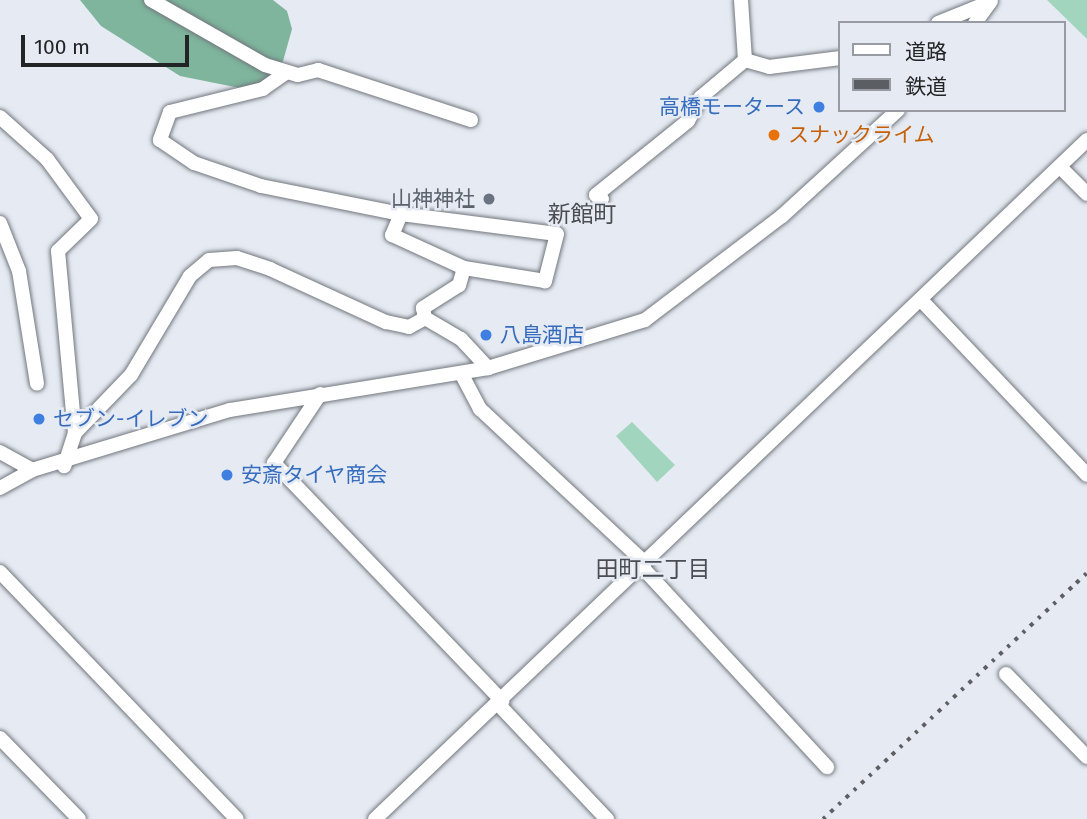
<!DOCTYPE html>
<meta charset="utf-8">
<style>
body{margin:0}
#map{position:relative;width:1087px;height:819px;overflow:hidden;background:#e6ebf3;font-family:"Fira Sans","Noto Sans JP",sans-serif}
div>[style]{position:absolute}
.green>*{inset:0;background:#a1d5bd}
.forest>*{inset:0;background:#7eb59c}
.roads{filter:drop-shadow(0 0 2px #72767d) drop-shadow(0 0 2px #72767d)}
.minor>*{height:14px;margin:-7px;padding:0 7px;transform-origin:7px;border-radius:7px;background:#fff}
.rail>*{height:3.5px;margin-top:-1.75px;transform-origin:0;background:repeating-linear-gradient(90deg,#5b5e62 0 3.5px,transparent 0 10.5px)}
.dots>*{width:19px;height:19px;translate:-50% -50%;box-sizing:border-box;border:4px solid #e6ebf3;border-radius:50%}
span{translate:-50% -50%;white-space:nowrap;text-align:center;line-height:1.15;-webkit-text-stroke:5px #e6ebf3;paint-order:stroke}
.shop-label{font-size:21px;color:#366cbe}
.right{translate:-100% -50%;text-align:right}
.left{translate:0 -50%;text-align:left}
.food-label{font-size:21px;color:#c56008}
.worship-label{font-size:21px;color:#5b616d}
.neighbourhood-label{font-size:23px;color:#4a4e54}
.legend{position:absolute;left:838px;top:21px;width:228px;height:91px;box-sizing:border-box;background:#e6ebf3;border:2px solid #989ba1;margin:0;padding:9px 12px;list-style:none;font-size:21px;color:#222426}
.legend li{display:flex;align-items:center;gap:14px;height:35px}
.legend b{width:35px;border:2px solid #989ba1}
.scale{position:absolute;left:21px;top:35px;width:168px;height:32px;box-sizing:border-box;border:4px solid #222426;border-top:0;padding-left:9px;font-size:21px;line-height:24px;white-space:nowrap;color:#222426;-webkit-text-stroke:5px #e6ebf3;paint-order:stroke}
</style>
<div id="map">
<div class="green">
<div style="clip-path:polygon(1047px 0,1087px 0,1087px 39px)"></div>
<div style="clip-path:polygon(632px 422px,675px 465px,657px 482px,616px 436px)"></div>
</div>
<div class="forest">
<div style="clip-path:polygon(80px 0,273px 0,287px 11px,292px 29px,283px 61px,260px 92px,180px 76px,101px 26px)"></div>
</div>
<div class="roads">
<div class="minor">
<div style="left:151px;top:0;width:131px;rotate:29.7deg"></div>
<div style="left:265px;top:65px;width:34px;rotate:17deg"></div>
<div style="left:298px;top:75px;width:21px;rotate:-14deg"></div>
<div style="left:318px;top:70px;width:161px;rotate:18.1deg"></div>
<div style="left:938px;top:23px;width:56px;rotate:-22deg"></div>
<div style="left:975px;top:23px;width:27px;rotate:-54deg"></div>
<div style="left:745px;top:60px;width:25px;rotate:16deg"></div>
<div style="left:769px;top:67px;width:72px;rotate:-7.2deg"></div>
<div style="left:287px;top:72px;width:29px;rotate:145deg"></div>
<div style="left:263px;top:89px;width:96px;rotate:166.1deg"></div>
<div style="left:170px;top:112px;width:30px;rotate:110deg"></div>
<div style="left:160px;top:140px;width:41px;rotate:34.1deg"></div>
<div style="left:194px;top:163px;width:71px;rotate:18.9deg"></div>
<div style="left:261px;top:186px;width:143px;rotate:11.3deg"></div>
<div style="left:401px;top:214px;width:157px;rotate:7.3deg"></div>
<div style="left:557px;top:234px;width:49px;rotate:104.3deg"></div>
<div style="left:545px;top:281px;width:82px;rotate:-170.9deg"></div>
<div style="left:0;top:117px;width:63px;rotate:41.8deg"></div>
<div style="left:47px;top:159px;width:74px;rotate:53.7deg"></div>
<div style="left:91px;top:219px;width:46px;rotate:135.9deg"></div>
<div style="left:58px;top:251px;width:183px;rotate:84.7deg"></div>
<div style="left:75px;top:433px;width:35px;rotate:108deg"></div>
<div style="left:1060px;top:167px;width:38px;rotate:45deg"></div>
<div style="left:602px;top:199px;width:7px;rotate:-146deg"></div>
<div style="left:596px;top:195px;width:118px;rotate:-38.8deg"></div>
<div style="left:688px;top:121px;width:27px;rotate:-62deg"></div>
<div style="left:701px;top:97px;width:57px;rotate:-40.1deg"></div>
<div style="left:745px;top:60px;width:60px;rotate:-93.8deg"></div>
<div style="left:401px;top:214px;width:23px;rotate:113deg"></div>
<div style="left:392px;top:235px;width:79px;rotate:24.6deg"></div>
<div style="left:464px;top:268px;width:18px;rotate:106deg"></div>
<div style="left:459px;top:285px;width:43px;rotate:147.4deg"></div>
<div style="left:423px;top:308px;width:10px;rotate:79deg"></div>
<div style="left:0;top:223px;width:52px;rotate:68.4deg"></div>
<div style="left:19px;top:271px;width:114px;rotate:80.9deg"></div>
<div style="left:921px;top:300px;width:241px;rotate:46.5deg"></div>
<div style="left:425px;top:318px;width:42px;rotate:30.3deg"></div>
<div style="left:461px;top:339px;width:40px;rotate:47deg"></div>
<div style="left:461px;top:373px;width:41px;rotate:62.2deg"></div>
<div style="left:480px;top:409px;width:223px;rotate:43deg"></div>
<div style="left:320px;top:394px;width:83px;rotate:123.7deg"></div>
<div style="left:274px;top:463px;width:330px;rotate:46.2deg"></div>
<div style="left:75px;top:433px;width:81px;rotate:-46deg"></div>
<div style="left:131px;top:375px;width:115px;rotate:-59.2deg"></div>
<div style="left:190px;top:276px;width:25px;rotate:-40deg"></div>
<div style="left:209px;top:260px;width:28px;rotate:-4deg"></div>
<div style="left:237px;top:258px;width:35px;rotate:18deg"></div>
<div style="left:270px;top:269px;width:128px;rotate:24.6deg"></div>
<div style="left:386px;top:322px;width:24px;rotate:12deg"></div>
<div style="left:409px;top:327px;width:18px;rotate:-29deg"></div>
<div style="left:0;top:452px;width:37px;rotate:29deg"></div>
<div style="left:0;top:488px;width:37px;rotate:-29deg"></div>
<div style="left:32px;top:470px;width:207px;rotate:-16.9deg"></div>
<div style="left:230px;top:410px;width:261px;rotate:-9.2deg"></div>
<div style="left:488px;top:368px;width:164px;rotate:-17deg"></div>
<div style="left:645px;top:320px;width:172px;rotate:-37.2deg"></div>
<div style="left:782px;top:216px;width:157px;rotate:-42.4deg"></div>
<div style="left:639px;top:564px;width:277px;rotate:47.2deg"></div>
<div style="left:0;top:572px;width:342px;rotate:46.2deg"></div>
<div style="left:1006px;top:674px;width:116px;rotate:45.7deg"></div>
<div style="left:500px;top:706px;width:156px;rotate:46.6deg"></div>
<div style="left:0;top:738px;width:113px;rotate:45.7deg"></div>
<div style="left:375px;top:819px;width:984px;rotate:-43.64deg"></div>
</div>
</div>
<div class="rail">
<div style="left:823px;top:819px;width:361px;rotate:-43deg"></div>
</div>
<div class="dots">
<div style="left:819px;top:107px;background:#3f7fe0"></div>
<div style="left:774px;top:135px;background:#e8710a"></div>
<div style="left:489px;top:199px;background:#6b7280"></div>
<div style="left:486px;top:335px;background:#3f7fe0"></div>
<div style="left:39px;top:419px;background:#3f7fe0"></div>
<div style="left:227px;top:475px;background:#3f7fe0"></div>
</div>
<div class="shop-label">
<span class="right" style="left:805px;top:107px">高橋モータース</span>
<span class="left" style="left:500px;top:335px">八島酒店</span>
<span class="left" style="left:53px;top:419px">セブン-イレブン</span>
<span class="left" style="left:241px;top:475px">安斎タイヤ商会</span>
</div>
<div class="food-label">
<span class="left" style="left:788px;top:135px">スナックライム</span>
</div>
<div class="worship-label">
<span class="right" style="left:475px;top:199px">山神神社</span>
</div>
<div class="neighbourhood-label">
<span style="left:582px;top:214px">新館町</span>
<span style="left:653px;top:569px">田町二丁目</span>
</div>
<ul class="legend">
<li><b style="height:9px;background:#fff"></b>道路</li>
<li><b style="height:9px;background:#5b5e62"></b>鉄道</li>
</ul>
<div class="scale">100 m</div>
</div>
